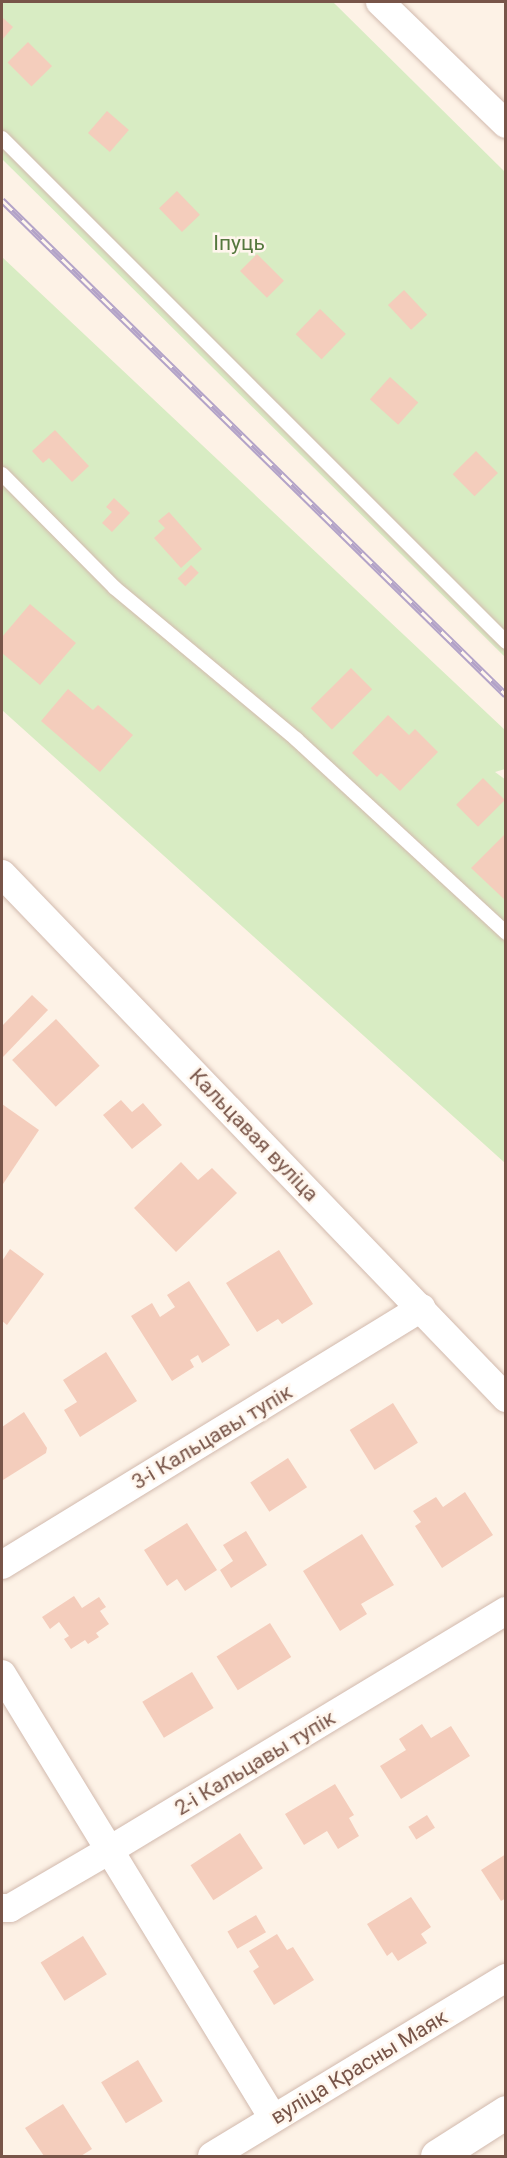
<!DOCTYPE html>
<meta charset="utf-8">
<style>
body{margin:0}
#map{position:relative;width:507px;height:2158px;overflow:hidden;background:#fdf2e6;font-family:Roboto,sans-serif}
div>[style]{position:absolute}
.green>*{inset:0;background:#d8ecc3}
.building>*{inset:0;background:#f4cdbc;transform-origin:0 0}
.roads{filter:drop-shadow(0 0 2px #d2baae) drop-shadow(0 0 2px #d2baae)}
.service>*{height:14px;margin:-7px;padding:0 7px;transform-origin:7px;border-radius:7px;background:#fff}
.minor>*{height:28px;margin:-14px;padding:0 14px;transform-origin:14px;border-radius:14px;background:#fff}
.tertiary>*{height:33px;margin:-16.5px;padding:0 16.5px;transform-origin:16.5px;border-radius:16.5px;background:#fff}
.rail>*{height:7px;margin-top:-3.5px;transform-origin:0;background:repeating-linear-gradient(90deg,#fff6ed 0 14px,#b3a3c8 0 28px);box-sizing:border-box;border-block:2px solid #b3a3c8}
span{translate:-50% -50%;white-space:nowrap;text-align:center;line-height:1.15;-webkit-text-stroke:5px #fff6ed;paint-order:stroke}
.park-label{font-size:21px;color:#55783e}
.street-label{font-size:21px;color:#785549}
.frame{position:absolute;inset:0;border:3px solid #785549;pointer-events:none}
</style>
<div id="map">
<div class="green">
<div style="clip-path:polygon(2px 2px,333px 2px,505px 172px,505px 657px,2px 159px)"></div>
<div style="clip-path:polygon(2px 257px,505px 730px,505px 769px,495px 772px,506px 780px,505px 1163px,2px 710px)"></div>
</div>
<div class="building">
<div style="clip-path:polygon(2px 17px,13px 27px,2px 40px)"></div>
<div style="left:28px;top:42px;width:34px;height:29px;rotate:45deg"></div>
<div style="left:107px;top:111px;width:29px;height:29px;rotate:41deg"></div>
<div style="left:177px;top:191px;width:33px;height:25px;rotate:46deg"></div>
<div style="left:257px;top:254px;width:38px;height:24px;rotate:45deg"></div>
<div style="left:404px;top:290px;width:34px;height:22px;rotate:47deg"></div>
<div style="left:320px;top:309px;width:36px;height:35px;rotate:44deg"></div>
<div style="left:390px;top:377px;width:38px;height:30px;rotate:42deg"></div>
<div style="clip-path:polygon(55px 430px,89px 466px,72px 482px,49px 458px,43px 463px,32px 451px)"></div>
<div style="left:476px;top:451px;width:31px;height:33px;rotate:45deg"></div>
<div style="clip-path:polygon(114px 498px,130px 513px,112px 532px,102px 523px,112px 512px,106px 507px)"></div>
<div style="clip-path:polygon(169px 512px,202px 549px,181px 568px,154px 538px,165px 528px,158px 521px)"></div>
<div style="left:191px;top:565px;width:11px;height:19px;rotate:45deg"></div>
<div style="clip-path:polygon(30px 604px,76px 643px,40px 685px,2px 653px,2px 637px)"></div>
<div style="left:351px;top:668px;width:30px;height:57px;rotate:45deg"></div>
<div style="clip-path:polygon(68px 689px,93px 710px,98px 705px,133px 735px,100px 772px,41px 721px)"></div>
<div style="clip-path:polygon(388px 715px,409px 735px,415px 729px,438px 752px,400px 791px,381px 773px,377px 777px,352px 753px)"></div>
<div style="left:483px;top:778px;width:31px;height:38px;rotate:45deg"></div>
<div style="clip-path:polygon(506px 833px,506px 901px,471px 868px)"></div>
<div style="clip-path:polygon(32px 995px,48px 1010px,2px 1058px,2px 1026px)"></div>
<div style="left:56px;top:1019px;width:64px;height:60px;rotate:47deg"></div>
<div style="clip-path:polygon(121px 1100px,132px 1112px,143px 1103px,162px 1125px,132px 1149px,103px 1115px)"></div>
<div style="clip-path:polygon(2px 1104px,39px 1130px,3px 1184px,2px 1183px)"></div>
<div style="clip-path:polygon(181px 1162px,198px 1180px,212px 1168px,237px 1193px,176px 1252px,134px 1208px)"></div>
<div style="clip-path:polygon(10px 1249px,44px 1274px,7px 1325px,2px 1321px,2px 1261px)"></div>
<div style="clip-path:polygon(279px 1250px,313px 1304px,282px 1324px,278px 1319px,257px 1332px,226px 1283px)"></div>
<div style="clip-path:polygon(189px 1281px,230px 1345px,202px 1363px,198px 1355px,190px 1360px,194px 1367px,172px 1381px,131px 1316px,152px 1303px,160px 1317px,175px 1307px,167px 1295px)"></div>
<div style="clip-path:polygon(106px 1352px,137px 1401px,80px 1437px,64px 1410px,77px 1402px,63px 1380px)"></div>
<div style="left:393px;top:1403px;width:47px;height:51px;rotate:58deg"></div>
<div style="clip-path:polygon(24px 1412px,47px 1448px,46px 1453px,3px 1480px,2px 1427px)"></div>
<div style="left:288px;top:1458px;width:35px;height:45px;rotate:57deg"></div>
<div style="clip-path:polygon(465px 1492px,493px 1535px,442px 1568px,415px 1526px,421px 1522px,413px 1511px,436px 1497px,443px 1507px)"></div>
<div style="clip-path:polygon(187px 1523px,217px 1570px,185px 1591px,177px 1579px,167px 1586px,144px 1550px)"></div>
<div style="clip-path:polygon(246px 1531px,267px 1565px,231px 1588px,220px 1570px,233px 1561px,223px 1545px)"></div>
<div style="clip-path:polygon(362px 1534px,394px 1585px,361px 1604px,367px 1614px,340px 1631px,303px 1571px)"></div>
<div style="clip-path:polygon(74px 1596px,82px 1608px,99px 1597px,106px 1607px,100px 1611px,109px 1624px,96px 1633px,99px 1637px,88px 1644px,85px 1640px,71px 1649px,64px 1639px,69px 1636px,59px 1622px,50px 1629px,42px 1617px)"></div>
<div style="left:270px;top:1623px;width:40px;height:63px;rotate:58deg"></div>
<div style="left:192px;top:1672px;width:42px;height:58px;rotate:59deg"></div>
<div style="clip-path:polygon(422px 1724px,431px 1738px,451px 1726px,470px 1756px,401px 1799px,380px 1766px,406px 1750px,399px 1739px)"></div>
<div style="clip-path:polygon(335px 1784px,354px 1815px,349px 1818px,359px 1836px,338px 1849px,327px 1831px,304px 1845px,285px 1814px)"></div>
<div style="left:427px;top:1815px;width:15px;height:22px;rotate:58deg"></div>
<div style="left:240px;top:1833px;width:42px;height:59px;rotate:57deg"></div>
<div style="clip-path:polygon(506px 1854px,506px 1898px,501px 1901px,481px 1870px)"></div>
<div style="clip-path:polygon(411px 1897px,431px 1927px,421px 1934px,427px 1943px,398px 1961px,392px 1952px,387px 1956px,367px 1924px)"></div>
<div style="left:256px;top:1915px;width:20px;height:33px;rotate:60deg"></div>
<div style="clip-path:polygon(277px 1934px,287px 1950px,293px 1947px,314px 1980px,274px 2005px,253px 1971px,259px 1967px,249px 1951px)"></div>
<div style="left:83px;top:1936px;width:45px;height:50px;rotate:58deg"></div>
<div style="left:138px;top:2060px;width:48px;height:43px;rotate:59deg"></div>
<div style="clip-path:polygon(63px 2104px,92px 2149px,81px 2156px,44px 2156px,25px 2128px)"></div>
</div>
<div class="roads">
<div class="service">
<div style="left:2px;top:138px;width:713px;rotate:45deg"></div>
<div style="left:2px;top:474px;width:161px;rotate:45.3deg"></div>
<div style="left:115px;top:588px;width:236px;rotate:39.8deg"></div>
<div style="left:296px;top:739px;width:286px;rotate:42.7deg"></div>
</div>
<div class="minor">
<div style="left:380px;top:2px;width:175px;rotate:44.1deg"></div>
<div style="left:2px;top:874px;width:727px;rotate:46.11deg"></div>
<div style="left:2px;top:1565px;width:492px;rotate:-31.5deg"></div>
<div style="left:2px;top:1674px;width:520px;rotate:58.6deg"></div>
<div style="left:2px;top:1908px;width:8px"></div>
<div style="left:10px;top:1908px;width:113px;rotate:-30.2deg"></div>
<div style="left:108px;top:1851px;width:465px;rotate:-31.1deg"></div>
<div style="left:212px;top:2156px;width:344px;rotate:-31.2deg"></div>
</div>
<div class="tertiary">
<div style="left:437px;top:2156px;width:82px;rotate:-32.5deg"></div>
</div>
</div>
<div class="rail">
<div style="left:2px;top:200px;width:706px;rotate:44.48deg"></div>
</div>
<div class="park-label">
<span style="left:239px;top:243px">Іпуць</span>
</div>
<div class="street-label">
<span style="left:254px;top:1135px;rotate:46deg">Кальцавая вуліца</span>
<span style="left:212px;top:1437px;rotate:-31deg">3-і Кальцавы тупік</span>
<span style="left:255px;top:1763px;rotate:-31deg">2-і Кальцавы тупік</span>
<span style="left:359px;top:2067px;rotate:-31deg">вуліца Красны Маяк</span>
</div>
<div class="frame"></div>
</div>
